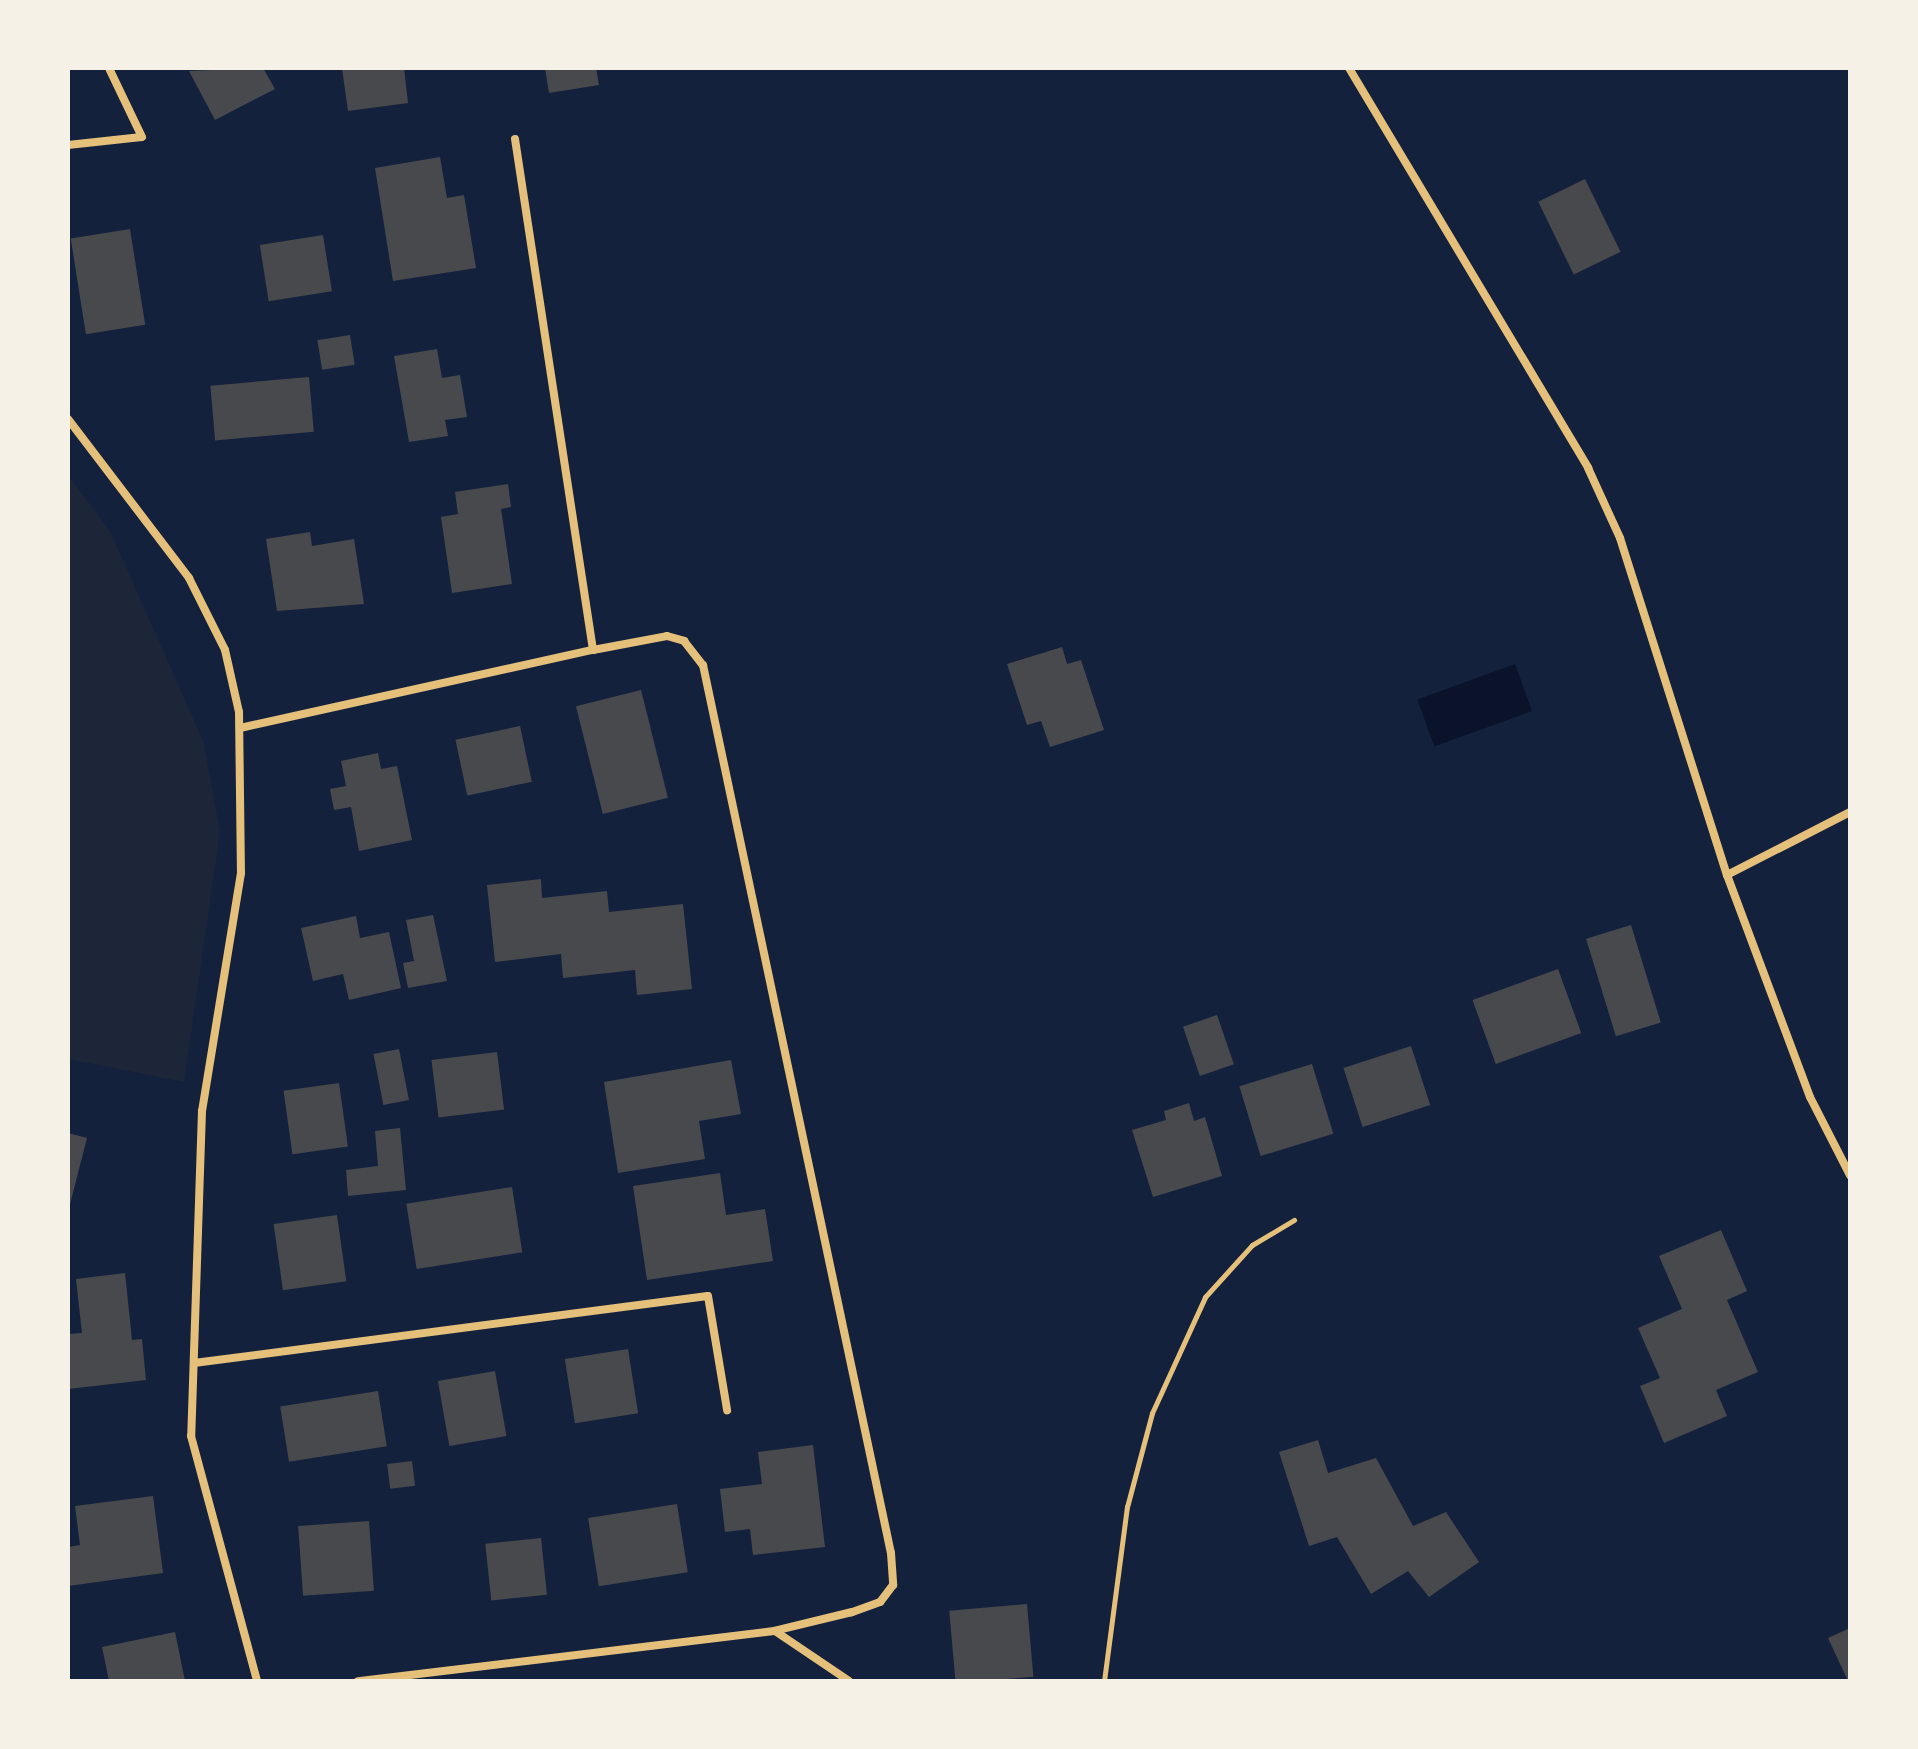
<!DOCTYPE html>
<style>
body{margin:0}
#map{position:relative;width:1918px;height:1749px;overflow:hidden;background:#14213d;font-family:"DejaVu Sans",sans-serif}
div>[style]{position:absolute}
.green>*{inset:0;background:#1d2539}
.water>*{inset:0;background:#0b132b;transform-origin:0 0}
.building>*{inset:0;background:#48494c;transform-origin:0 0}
.path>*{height:5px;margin:-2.5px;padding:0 2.5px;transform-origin:2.5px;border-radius:2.5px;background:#e5c07b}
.minor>*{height:8px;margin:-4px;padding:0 4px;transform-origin:4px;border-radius:4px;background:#e5c07b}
span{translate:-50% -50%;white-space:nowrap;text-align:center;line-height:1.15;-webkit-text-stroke:6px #f6f1e7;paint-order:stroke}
.frame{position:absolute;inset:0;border:70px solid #f6f1e7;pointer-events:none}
</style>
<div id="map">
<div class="green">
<div style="clip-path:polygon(68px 475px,110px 531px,204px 743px,220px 833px,184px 1082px,68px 1059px)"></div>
</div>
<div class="water">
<div style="left:1515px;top:664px;width:50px;height:104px;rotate:70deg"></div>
</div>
<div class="building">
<div style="clip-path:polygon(263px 68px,275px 89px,215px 120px,189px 71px)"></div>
<div style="clip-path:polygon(342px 68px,404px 68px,408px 103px,348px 111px)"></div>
<div style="clip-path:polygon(545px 68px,596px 68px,599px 85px,549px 93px)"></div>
<div style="clip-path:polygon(440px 157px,447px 198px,464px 195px,476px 268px,393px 281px,375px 168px)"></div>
<div style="left:1585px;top:179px;width:81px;height:52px;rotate:64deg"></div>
<div style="left:130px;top:229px;width:97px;height:60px;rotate:81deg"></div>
<div style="left:323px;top:235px;width:57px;height:64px;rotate:81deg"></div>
<div style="left:350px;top:335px;width:30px;height:33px;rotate:81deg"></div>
<div style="clip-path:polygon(437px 349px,442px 378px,460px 375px,467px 417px,445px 420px,448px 436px,409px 442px,394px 356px)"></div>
<div style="left:309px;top:377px;width:55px;height:99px;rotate:85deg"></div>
<div style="clip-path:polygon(508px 484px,511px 507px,501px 509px,512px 584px,452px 593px,441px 517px,458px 514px,455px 492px)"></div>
<div style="clip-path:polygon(310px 532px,312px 546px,354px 539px,364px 604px,277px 611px,266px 539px)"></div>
<div style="clip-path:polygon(1062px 647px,1067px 664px,1081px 660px,1104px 730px,1050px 747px,1041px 721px,1027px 725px,1007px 664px)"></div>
<div style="left:641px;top:690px;width:111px;height:67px;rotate:76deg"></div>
<div style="left:520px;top:726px;width:57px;height:66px;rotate:78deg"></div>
<div style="clip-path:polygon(378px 753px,381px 769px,397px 766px,412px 840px,359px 851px,351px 807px,334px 810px,330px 789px,346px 786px,341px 761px)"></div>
<div style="clip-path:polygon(541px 879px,542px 898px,607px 891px,609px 912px,683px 904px,692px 989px,637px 995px,635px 970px,563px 978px,561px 954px,495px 962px,487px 885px)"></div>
<div style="clip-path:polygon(433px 915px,447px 981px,408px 988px,403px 963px,414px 961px,406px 920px)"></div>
<div style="clip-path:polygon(356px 916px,360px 938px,389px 932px,401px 988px,349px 1000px,343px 974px,313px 981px,301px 928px)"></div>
<div style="left:1631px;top:925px;width:102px;height:47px;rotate:73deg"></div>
<div style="left:1558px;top:969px;width:68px;height:91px;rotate:70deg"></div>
<div style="left:1217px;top:1015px;width:52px;height:36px;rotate:71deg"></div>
<div style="left:1411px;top:1046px;width:62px;height:71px;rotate:72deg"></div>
<div style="left:399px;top:1049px;width:52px;height:26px;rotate:79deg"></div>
<div style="left:497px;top:1052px;width:58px;height:66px;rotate:83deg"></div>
<div style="clip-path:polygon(731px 1060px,741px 1114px,699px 1121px,705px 1159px,618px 1173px,604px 1082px)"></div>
<div style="left:1312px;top:1064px;width:73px;height:76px;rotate:73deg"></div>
<div style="left:339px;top:1083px;width:64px;height:56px;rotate:82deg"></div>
<div style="clip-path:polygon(1189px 1103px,1194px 1121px,1205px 1117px,1222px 1176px,1153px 1197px,1132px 1130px,1166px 1120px,1164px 1111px)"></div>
<div style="clip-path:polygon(400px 1128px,406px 1190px,348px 1196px,346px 1170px,378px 1166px,375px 1131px)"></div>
<div style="clip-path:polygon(68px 1133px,87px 1138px,69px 1208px,68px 1207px)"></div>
<div style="clip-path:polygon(720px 1173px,726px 1215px,765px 1209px,773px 1261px,647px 1280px,633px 1186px)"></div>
<div style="left:512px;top:1187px;width:66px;height:107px;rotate:81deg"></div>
<div style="left:337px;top:1215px;width:67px;height:64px;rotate:82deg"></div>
<div style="clip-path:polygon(1721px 1230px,1747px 1291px,1727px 1300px,1758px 1372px,1716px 1390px,1727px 1416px,1664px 1443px,1640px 1386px,1660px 1378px,1638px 1328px,1682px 1309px,1659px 1256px)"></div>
<div style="clip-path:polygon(125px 1273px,132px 1340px,142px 1339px,146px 1380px,68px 1389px,68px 1334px,82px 1333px,76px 1279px)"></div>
<div style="left:628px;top:1349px;width:65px;height:64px;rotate:81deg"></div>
<div style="left:495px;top:1371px;width:66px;height:58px;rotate:80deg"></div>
<div style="left:378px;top:1391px;width:56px;height:99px;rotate:81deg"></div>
<div style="clip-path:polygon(1318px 1440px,1328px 1473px,1376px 1458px,1413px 1526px,1446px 1512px,1479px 1562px,1429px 1597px,1408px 1571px,1371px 1594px,1337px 1537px,1309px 1546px,1279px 1452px)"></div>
<div style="clip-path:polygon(813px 1445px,825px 1547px,753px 1555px,750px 1529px,725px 1532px,720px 1489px,762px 1484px,758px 1452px)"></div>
<div style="left:412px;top:1461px;width:25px;height:25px;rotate:83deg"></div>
<div style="clip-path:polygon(153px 1496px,163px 1573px,68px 1586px,68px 1547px,80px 1545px,75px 1506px)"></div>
<div style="left:677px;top:1504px;width:69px;height:90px;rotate:81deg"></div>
<div style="left:369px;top:1521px;width:70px;height:71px;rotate:86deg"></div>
<div style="left:541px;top:1538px;width:57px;height:56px;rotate:84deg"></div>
<div style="left:1027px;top:1604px;width:73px;height:78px;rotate:85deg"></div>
<div style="clip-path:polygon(1850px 1628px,1850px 1681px,1848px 1681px,1828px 1638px)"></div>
<div style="clip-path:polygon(175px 1632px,185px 1681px,109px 1681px,102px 1647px)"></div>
</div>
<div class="path">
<div style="left:1104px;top:1681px;width:176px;rotate:-82.5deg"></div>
<div style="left:1127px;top:1507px;width:97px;rotate:-75.1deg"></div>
<div style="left:1152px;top:1413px;width:128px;rotate:-65.4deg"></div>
<div style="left:1205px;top:1297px;width:70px;rotate:-47.9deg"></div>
<div style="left:1252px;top:1245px;width:49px;rotate:-30.8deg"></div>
</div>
<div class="minor">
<div style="left:1349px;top:68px;width:466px;rotate:59.1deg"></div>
<div style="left:1588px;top:468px;width:77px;rotate:65.4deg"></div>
<div style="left:1620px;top:538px;width:354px;rotate:72.4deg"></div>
<div style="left:1727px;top:875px;width:237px;rotate:69.5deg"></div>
<div style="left:1810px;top:1097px;width:88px;rotate:62.9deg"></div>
<div style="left:515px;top:139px;width:517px;rotate:81.32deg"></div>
<div style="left:68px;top:145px;width:74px;rotate:-6.2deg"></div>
<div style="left:142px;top:137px;width:76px;rotate:-115.6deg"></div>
<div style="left:68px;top:419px;width:200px;rotate:52.7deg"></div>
<div style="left:189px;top:578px;width:80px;rotate:63.4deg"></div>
<div style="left:225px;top:650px;width:64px;rotate:77.3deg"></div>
<div style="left:239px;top:712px;width:161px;rotate:89.3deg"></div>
<div style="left:241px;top:873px;width:241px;rotate:99.3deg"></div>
<div style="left:202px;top:1111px;width:325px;rotate:91.9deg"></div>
<div style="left:191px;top:1436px;width:254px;rotate:74.9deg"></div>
<div style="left:240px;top:728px;width:362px;rotate:-12.5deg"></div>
<div style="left:593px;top:650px;width:75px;rotate:-10.7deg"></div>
<div style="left:667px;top:636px;width:18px;rotate:16deg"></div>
<div style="left:684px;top:641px;width:31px;rotate:52deg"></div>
<div style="left:703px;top:665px;width:908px;rotate:78.05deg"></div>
<div style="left:891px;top:1553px;width:32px;rotate:86deg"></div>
<div style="left:893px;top:1585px;width:21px;rotate:127deg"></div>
<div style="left:880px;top:1602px;width:30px;rotate:160deg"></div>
<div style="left:852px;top:1612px;width:80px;rotate:166.3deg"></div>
<div style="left:774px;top:1631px;width:419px;rotate:173.1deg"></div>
<div style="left:1727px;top:875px;width:138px;rotate:-27.1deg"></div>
<div style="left:194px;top:1363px;width:518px;rotate:-7.43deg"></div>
<div style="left:708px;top:1296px;width:116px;rotate:80.5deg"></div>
<div style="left:775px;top:1631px;width:89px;rotate:34deg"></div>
</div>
<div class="frame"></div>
</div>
